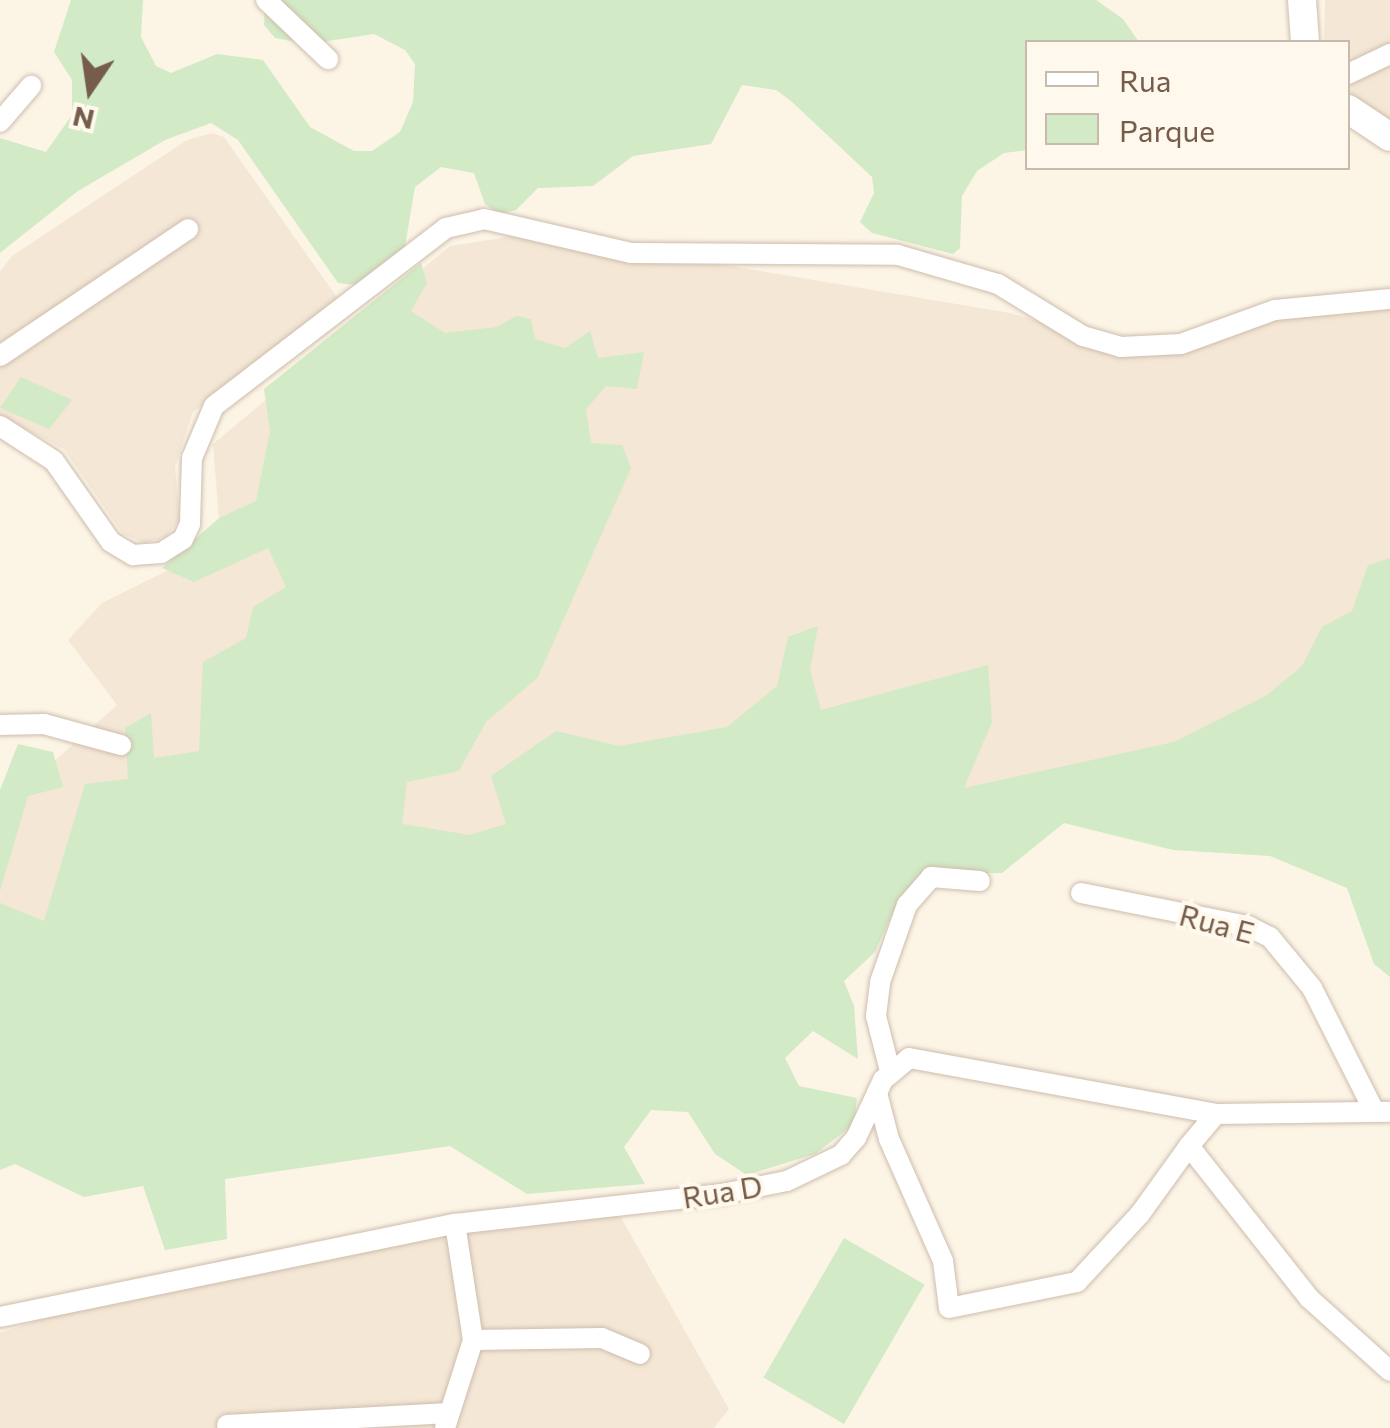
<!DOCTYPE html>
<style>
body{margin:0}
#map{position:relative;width:1390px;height:1428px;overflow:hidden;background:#fcf5e6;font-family:Commissioner,sans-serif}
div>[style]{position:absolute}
.residential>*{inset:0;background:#f4e7d5}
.green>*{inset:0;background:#d2eac5;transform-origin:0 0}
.roads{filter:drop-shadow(0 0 2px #cebdad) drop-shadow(0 0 2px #cebdad)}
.street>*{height:20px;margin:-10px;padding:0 10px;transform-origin:10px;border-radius:10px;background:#fff}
.secondary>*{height:28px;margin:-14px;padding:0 14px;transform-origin:14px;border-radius:14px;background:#fff}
span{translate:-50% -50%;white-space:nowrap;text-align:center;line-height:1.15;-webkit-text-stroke:8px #fff9ed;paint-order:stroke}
.street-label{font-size:30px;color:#765c4b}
.legend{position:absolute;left:1025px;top:40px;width:325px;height:130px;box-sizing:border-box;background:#fff9ed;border:2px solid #c8baac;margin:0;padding:12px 18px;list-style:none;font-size:30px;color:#765c4b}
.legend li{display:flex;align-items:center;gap:20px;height:50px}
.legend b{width:50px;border:2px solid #c8baac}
.north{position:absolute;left:40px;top:40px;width:100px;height:100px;-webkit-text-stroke:8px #fff9ed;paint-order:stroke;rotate:193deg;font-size:28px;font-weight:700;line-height:40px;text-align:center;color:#765c4b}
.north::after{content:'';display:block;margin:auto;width:35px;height:45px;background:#765c4b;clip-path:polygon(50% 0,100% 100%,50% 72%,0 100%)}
</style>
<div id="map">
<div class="residential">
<div style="clip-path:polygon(1325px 0,1390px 0,1390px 131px,1348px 95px,1348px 42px,1324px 42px)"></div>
<div style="clip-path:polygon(212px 133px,224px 137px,338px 299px,193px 412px,175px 467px,180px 519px,166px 537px,144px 543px,123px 534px,64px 449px,0 416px,0 271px,12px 256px,187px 140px)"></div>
<div style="clip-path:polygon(535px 233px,1010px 313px,1119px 346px,1182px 341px,1247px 316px,1390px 306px,1390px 825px,1039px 798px,0 1116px,0 810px,117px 705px,68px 640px,102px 603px,221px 544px,213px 444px,450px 246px)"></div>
<div style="clip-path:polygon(613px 1203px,729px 1409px,714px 1428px,0 1428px,0 1333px,229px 1257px)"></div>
</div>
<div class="green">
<div style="clip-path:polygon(71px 0,143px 0,141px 37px,156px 66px,171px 73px,217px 54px,263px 60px,310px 127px,354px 151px,372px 151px,400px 132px,413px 102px,415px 64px,405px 50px,374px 34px,308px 44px,275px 38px,264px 25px,265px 0,1096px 0,1123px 19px,1139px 42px,1028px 42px,1027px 150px,1004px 153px,977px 171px,962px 196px,960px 248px,953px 254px,872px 233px,860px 222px,874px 193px,872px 177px,791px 101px,776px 90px,742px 85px,711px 144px,633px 156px,593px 186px,538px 188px,516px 210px,499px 214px,485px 204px,474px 173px,441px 167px,415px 187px,405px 246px,371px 281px,355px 285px,338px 283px,238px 140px,211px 123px,165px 140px,78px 191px,0 253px,0 138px,46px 152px,72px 115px,72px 80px,54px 52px)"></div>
<div style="clip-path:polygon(421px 263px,427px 283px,411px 311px,445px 333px,497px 327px,516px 316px,531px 319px,535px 339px,565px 348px,590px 331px,598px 358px,644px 352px,637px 389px,606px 386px,586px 409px,591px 443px,622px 445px,631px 468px,538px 677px,486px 722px,459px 771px,407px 782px,402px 824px,470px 835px,506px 824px,491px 776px,556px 731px,619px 746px,727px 727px,777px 686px,788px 637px,818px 626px,810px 670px,821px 710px,988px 665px,992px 722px,964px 788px,1174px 742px,1267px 695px,1302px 666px,1322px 627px,1352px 611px,1368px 565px,1390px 558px,1390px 977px,1374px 964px,1347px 888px,1270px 856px,1173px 850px,1064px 823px,1002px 873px,929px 873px,901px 895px,875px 952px,844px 981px,854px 1006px,858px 1059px,813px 1031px,785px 1058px,799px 1086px,857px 1098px,854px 1124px,815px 1154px,747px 1175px,715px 1154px,688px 1112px,651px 1110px,624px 1147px,645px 1184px,527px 1194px,450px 1146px,225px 1179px,227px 1239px,165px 1250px,143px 1186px,84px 1197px,15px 1164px,0 1170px,0 903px,44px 921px,85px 784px,128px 779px,125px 728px,151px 713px,154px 758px,199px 751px,203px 662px,246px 638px,253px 607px,286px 587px,268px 548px,194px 582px,162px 568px,219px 518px,256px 501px,270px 431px,264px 389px)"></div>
<div style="clip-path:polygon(21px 377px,72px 400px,49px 429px,0 408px)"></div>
<div style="clip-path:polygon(18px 744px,53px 752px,63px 787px,28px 796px,0 891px,0 790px)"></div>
<div style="left:844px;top:1238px;width:93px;height:161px;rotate:30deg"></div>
</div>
<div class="roads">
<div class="street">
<div style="left:266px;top:0;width:86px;rotate:43.6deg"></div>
<div style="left:1348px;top:74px;width:47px;rotate:-25.5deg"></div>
<div style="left:0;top:122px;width:48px;rotate:-49.3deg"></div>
<div style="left:0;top:356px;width:227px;rotate:-34deg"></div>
<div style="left:0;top:426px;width:64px;rotate:32.9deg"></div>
<div style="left:54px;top:461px;width:99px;rotate:54.9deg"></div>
<div style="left:111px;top:542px;width:26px;rotate:31deg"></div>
<div style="left:133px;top:555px;width:28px;rotate:-4deg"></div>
<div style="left:161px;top:553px;width:26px;rotate:-32deg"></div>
<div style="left:183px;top:539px;width:17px;rotate:-65deg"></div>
<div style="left:190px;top:524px;width:66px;rotate:-88.3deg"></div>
<div style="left:192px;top:458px;width:56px;rotate:-67.1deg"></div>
<div style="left:214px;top:406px;width:292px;rotate:-37.5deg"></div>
<div style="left:446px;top:228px;width:39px;rotate:-13deg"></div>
<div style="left:484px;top:219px;width:151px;rotate:13deg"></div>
<div style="left:631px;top:253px;width:267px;rotate:0.4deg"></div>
<div style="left:898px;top:255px;width:104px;rotate:16.2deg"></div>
<div style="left:998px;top:284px;width:100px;rotate:31.5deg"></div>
<div style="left:1083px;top:336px;width:40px;rotate:16deg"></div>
<div style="left:1121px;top:347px;width:60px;rotate:-2.9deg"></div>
<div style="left:1181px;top:344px;width:100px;rotate:-19.9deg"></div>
<div style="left:1275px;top:310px;width:116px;rotate:-5.5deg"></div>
<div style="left:0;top:725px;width:44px;rotate:-1.3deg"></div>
<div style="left:44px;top:724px;width:80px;rotate:15.3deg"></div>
<div style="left:1081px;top:893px;width:170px;rotate:11.2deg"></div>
<div style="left:1248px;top:926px;width:25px;rotate:27deg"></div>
<div style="left:1270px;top:937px;width:66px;rotate:50.5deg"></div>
<div style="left:1312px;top:988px;width:138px;rotate:63.2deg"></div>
<div style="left:890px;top:1071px;width:57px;rotate:-104.3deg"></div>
<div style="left:876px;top:1016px;width:34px;rotate:-83deg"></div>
<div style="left:880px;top:982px;width:82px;rotate:-70.7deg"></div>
<div style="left:907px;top:905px;width:37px;rotate:-49deg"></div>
<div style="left:931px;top:877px;width:49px;rotate:4.7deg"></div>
<div style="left:877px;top:1093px;width:48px;rotate:75.4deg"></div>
<div style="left:889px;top:1139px;width:133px;rotate:66.1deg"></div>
<div style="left:943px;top:1261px;width:47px;rotate:82.7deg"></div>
<div style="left:949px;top:1308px;width:131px;rotate:-11.5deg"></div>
<div style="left:1077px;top:1282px;width:93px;rotate:-47.2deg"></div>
<div style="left:1140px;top:1214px;width:84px;rotate:-54.2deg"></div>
<div style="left:1216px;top:1114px;width:42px;rotate:130.2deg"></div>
<div style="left:1189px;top:1146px;width:194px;rotate:51.7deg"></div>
<div style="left:1309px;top:1298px;width:109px;rotate:42deg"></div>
<div style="left:0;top:1317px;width:464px;rotate:-11.6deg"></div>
<div style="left:455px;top:1224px;width:269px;rotate:-6.4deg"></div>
<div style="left:722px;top:1194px;width:66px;rotate:-11.3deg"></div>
<div style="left:787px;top:1181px;width:60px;rotate:-25.7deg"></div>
<div style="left:841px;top:1155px;width:23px;rotate:-49deg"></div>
<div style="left:856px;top:1138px;width:64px;rotate:-65deg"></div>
<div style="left:883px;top:1080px;width:34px;rotate:-40deg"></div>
<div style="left:909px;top:1058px;width:312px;rotate:10.3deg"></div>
<div style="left:1216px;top:1114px;width:174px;rotate:-0.7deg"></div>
<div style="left:473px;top:1340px;width:129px;rotate:-0.9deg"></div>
<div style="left:602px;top:1338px;width:41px;rotate:22.8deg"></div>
<div style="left:227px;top:1425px;width:222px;rotate:-3.1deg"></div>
<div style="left:445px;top:1428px;width:92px;rotate:-72.3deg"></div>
<div style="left:473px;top:1340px;width:117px;rotate:-98.8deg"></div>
</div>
<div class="secondary">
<div style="left:1302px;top:0;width:42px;rotate:85.9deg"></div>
<div style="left:1348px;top:109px;width:50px;rotate:33.7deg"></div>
</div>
</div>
<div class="street-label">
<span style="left:1217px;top:923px;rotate:15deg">Rua E</span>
<span style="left:722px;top:1191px;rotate:-9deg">Rua D</span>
</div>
<ul class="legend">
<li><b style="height:12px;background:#fff"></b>Rua</li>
<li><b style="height:28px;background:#d2eac5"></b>Parque</li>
</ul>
<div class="north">N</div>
</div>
